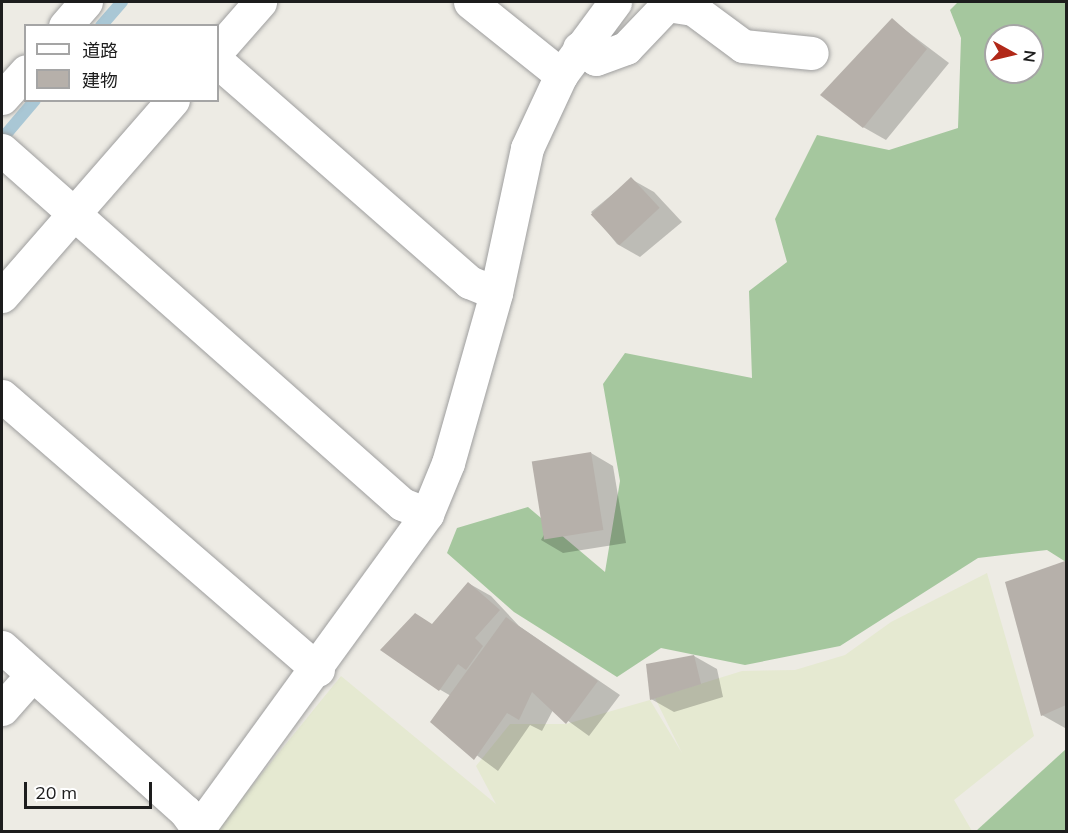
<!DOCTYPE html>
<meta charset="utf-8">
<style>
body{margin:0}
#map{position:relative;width:1068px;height:833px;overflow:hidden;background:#edebe4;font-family:Mulish,"Noto Sans JP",sans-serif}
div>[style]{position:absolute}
.farmland>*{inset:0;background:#e5e9d1}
.forest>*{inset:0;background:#a5c79e}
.shadow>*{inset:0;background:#0003}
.stream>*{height:12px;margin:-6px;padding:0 6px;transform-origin:6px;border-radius:6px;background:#a9c7d5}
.building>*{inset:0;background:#b6b0aa;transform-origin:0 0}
.roads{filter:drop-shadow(0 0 2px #9e9e9e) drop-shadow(0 0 2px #9e9e9e)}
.street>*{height:33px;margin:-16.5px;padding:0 16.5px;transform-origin:16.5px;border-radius:16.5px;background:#fff}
span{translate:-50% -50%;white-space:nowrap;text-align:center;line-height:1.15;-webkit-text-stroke:5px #fff;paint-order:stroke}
.frame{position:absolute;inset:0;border:3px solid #1d1d1d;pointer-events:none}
.legend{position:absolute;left:24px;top:24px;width:195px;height:78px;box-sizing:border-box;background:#fff;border:2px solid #a5a5a5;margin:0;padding:8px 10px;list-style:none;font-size:18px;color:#1d1d1d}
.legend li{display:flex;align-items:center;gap:12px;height:30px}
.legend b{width:30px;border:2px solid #a5a5a5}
.north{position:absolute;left:984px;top:24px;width:60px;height:60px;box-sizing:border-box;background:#fff;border:2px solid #a5a5a5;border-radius:50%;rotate:98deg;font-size:16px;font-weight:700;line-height:24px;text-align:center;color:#1d1d1d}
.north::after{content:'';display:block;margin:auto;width:21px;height:27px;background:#b12818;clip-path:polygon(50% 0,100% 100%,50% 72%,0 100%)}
.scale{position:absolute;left:24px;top:782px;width:128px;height:27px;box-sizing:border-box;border:3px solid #1d1d1d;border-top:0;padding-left:8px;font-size:18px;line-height:21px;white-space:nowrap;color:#1d1d1d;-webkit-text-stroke:4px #fff;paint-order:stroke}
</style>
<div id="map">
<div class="farmland">
<div style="clip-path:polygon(987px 573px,1034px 736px,954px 800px,972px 831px,216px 830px,341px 676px,496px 804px,476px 766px,510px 724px,566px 724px,650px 700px,682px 753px,655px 698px,742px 671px,795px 670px,845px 655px,891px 622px)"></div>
</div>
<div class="forest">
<div style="clip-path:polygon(evenodd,958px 2px,1066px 2px,1066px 562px,1047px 550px,978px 558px,840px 646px,745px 665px,661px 648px,617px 677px,514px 612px,447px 553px,457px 528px,528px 507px,605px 572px,620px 481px,603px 384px,625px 353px,752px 378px,749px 291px,787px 262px,775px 219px,817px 135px,889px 150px,958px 128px,961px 38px,950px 10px,958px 2px,996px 36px,1032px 36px,1032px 72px,996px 72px,996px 36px)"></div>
<div style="clip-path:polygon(1066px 749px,1066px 831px,976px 831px)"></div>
</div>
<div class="shadow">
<div style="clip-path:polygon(892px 20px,949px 63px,886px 140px,863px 127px)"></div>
<div style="clip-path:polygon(631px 179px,654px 192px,682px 222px,640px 257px,617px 244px,591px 212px)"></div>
<div style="clip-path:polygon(591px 453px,613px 466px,626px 543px,563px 553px,541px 540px)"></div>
<div style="clip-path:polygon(1065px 563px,1066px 564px,1065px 728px,1042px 715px)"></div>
<div style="clip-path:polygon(468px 583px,491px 596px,519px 626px,620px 695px,589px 736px,553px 710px,542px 731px,530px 725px,498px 771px,432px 722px,451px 696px,439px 689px,433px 625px)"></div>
<div style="clip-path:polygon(694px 656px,717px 669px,723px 697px,674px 712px,651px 699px)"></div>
</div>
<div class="stream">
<div style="left:101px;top:26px;width:32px;rotate:-49deg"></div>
<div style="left:2px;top:139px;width:51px;rotate:-49.8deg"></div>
</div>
<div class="building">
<div style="clip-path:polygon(892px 18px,927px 49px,863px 128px,820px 95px)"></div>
<div style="left:631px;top:177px;width:42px;height:55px;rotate:47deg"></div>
<div style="left:591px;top:452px;width:79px;height:60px;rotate:81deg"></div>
<div style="clip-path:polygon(1065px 561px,1066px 705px,1041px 716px,1005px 582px)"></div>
<div style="clip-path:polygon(468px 582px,500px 610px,475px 638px,483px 646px,466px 670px,458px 664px,439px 691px,380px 650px,415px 613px,432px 624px)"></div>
<div style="clip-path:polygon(506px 617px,598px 681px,566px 724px,532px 692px,519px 720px,507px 713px,474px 760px,430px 722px)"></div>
<div style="clip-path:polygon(694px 655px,701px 684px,650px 700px,646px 664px)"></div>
</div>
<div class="roads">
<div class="street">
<div style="left:470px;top:2px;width:117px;rotate:38.7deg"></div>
<div style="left:65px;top:26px;width:32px;rotate:-49deg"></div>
<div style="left:579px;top:48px;width:20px;rotate:33deg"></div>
<div style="left:596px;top:59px;width:32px;rotate:-20deg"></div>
<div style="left:626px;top:48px;width:59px;rotate:-46.4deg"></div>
<div style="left:667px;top:5px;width:26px;rotate:9deg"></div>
<div style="left:693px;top:9px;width:62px;rotate:36.5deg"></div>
<div style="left:743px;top:46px;width:69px;rotate:5.8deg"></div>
<div style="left:218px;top:50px;width:64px;rotate:-48.8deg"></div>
<div style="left:218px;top:62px;width:334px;rotate:41.2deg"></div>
<div style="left:469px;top:282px;width:29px;rotate:22deg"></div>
<div style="left:2px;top:98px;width:36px;rotate:-48deg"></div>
<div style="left:2px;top:150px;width:534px;rotate:41.51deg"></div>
<div style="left:402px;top:504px;width:27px;rotate:22deg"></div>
<div style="left:2px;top:296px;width:260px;rotate:-48.9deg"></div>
<div style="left:2px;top:396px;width:418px;rotate:40.9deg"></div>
<div style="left:2px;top:647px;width:246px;rotate:41.9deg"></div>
<div style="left:185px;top:811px;width:26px;rotate:54deg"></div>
<div style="left:2px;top:709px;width:45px;rotate:-48.6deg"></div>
<div style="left:196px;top:832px;width:393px;rotate:-54deg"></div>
<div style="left:427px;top:514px;width:55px;rotate:-67.6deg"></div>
<div style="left:448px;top:463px;width:177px;rotate:-74.2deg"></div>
<div style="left:496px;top:293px;width:148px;rotate:-77.9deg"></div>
<div style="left:527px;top:148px;width:81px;rotate:-65deg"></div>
<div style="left:561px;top:75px;width:91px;rotate:-53.5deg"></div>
</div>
</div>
<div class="frame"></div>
<ul class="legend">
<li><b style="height:8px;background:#fff"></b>道路</li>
<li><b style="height:16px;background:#b6b0aa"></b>建物</li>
</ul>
<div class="north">N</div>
<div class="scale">20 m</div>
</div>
